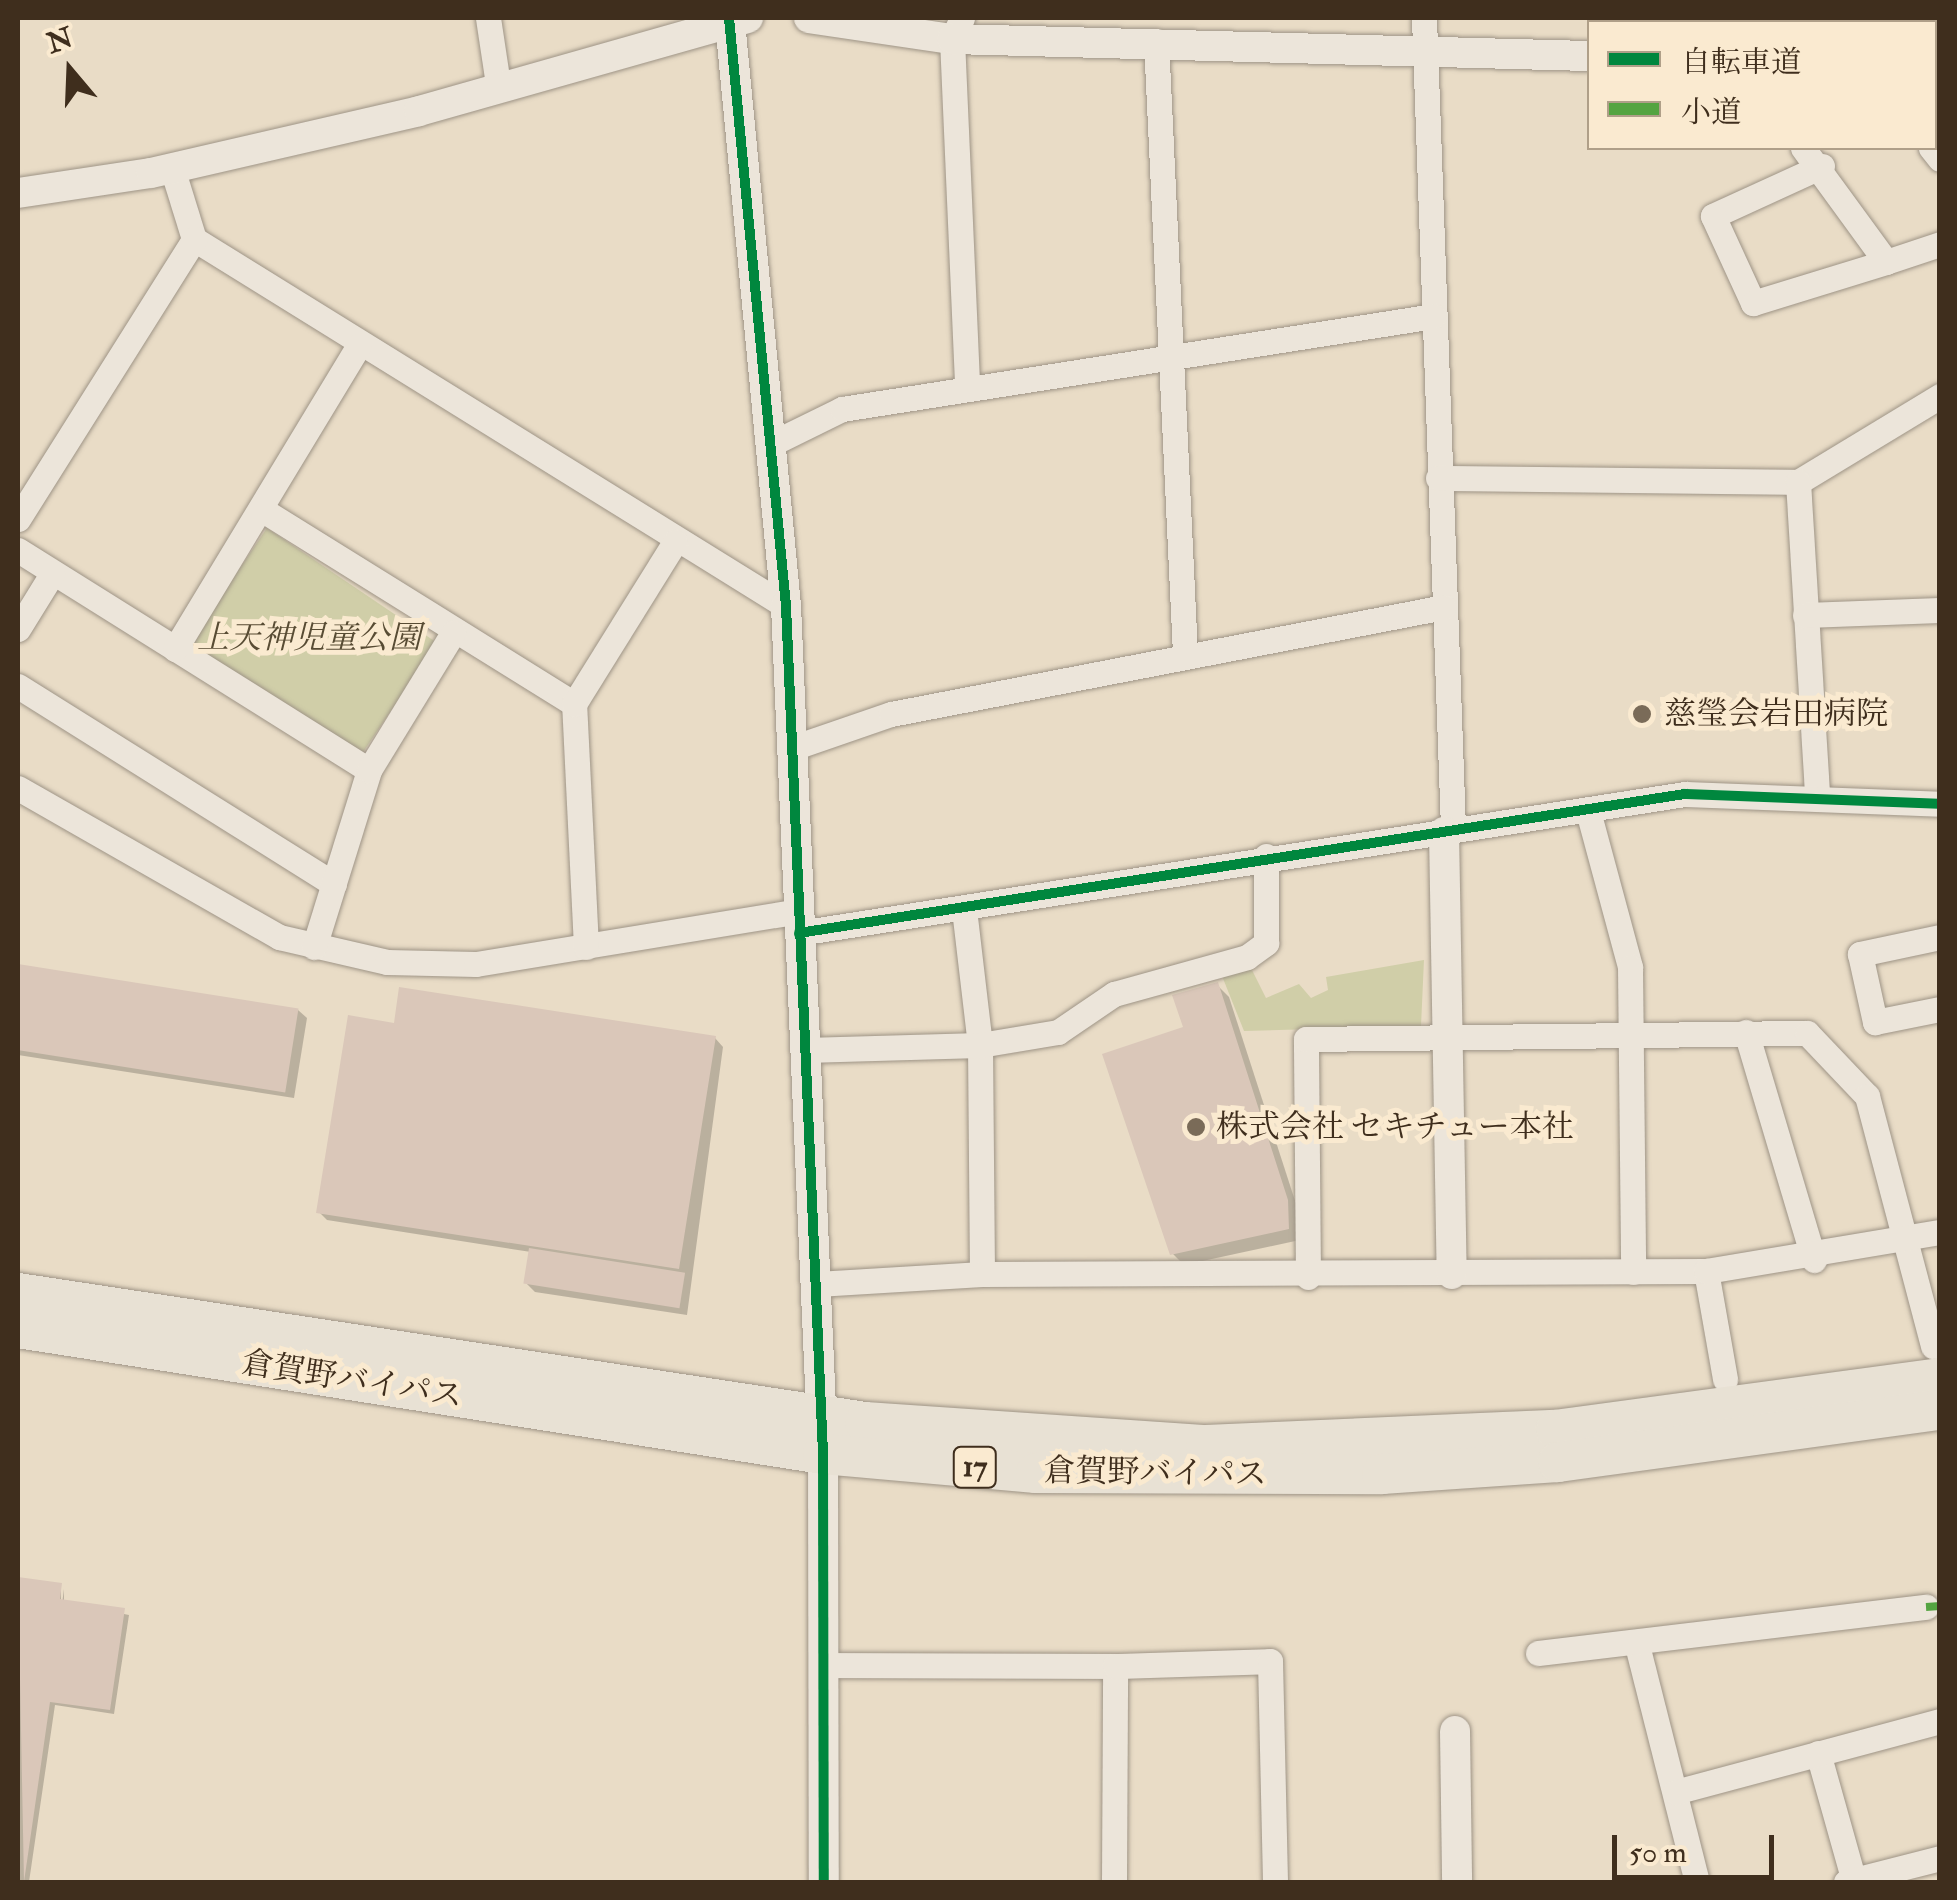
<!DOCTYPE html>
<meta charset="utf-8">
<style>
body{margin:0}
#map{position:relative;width:1957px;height:1900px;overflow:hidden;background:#e9dcc6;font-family:"IM FELL Double Pica","Noto Serif JP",serif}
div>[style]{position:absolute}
.green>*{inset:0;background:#d0cea8;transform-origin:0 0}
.shadow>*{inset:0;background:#0003}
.building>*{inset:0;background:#dac7b9;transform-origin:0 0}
.roads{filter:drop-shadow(0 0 2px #9e9486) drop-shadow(0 0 2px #9e9486)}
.minor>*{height:25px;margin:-12.5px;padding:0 12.5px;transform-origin:12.5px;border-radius:12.5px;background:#ece5da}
.tertiary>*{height:30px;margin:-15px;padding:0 15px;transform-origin:15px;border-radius:15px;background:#ece5da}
.trunk>*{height:40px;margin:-20px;padding:0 20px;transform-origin:20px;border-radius:20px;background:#e8e1d4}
.quiet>*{height:8px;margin-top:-4px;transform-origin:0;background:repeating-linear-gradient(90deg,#54a441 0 15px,transparent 0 23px)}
.cycleway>*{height:10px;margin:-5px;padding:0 5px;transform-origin:5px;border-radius:5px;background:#00873e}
.dots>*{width:28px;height:28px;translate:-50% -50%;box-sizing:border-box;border:5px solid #faead0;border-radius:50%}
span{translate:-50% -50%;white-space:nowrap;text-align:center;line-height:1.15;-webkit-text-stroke:10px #faead0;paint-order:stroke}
.shield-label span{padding:2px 8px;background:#faead0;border:2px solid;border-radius:8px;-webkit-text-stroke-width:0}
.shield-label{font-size:30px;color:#3f2e1d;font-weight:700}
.park-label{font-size:32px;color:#584c34;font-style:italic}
.poi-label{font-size:32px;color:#3f2e1d}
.left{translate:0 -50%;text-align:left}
.street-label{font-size:32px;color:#3f2e1d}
.frame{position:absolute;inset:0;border:20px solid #3f2e1d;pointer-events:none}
.legend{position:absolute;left:1587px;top:20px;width:350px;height:130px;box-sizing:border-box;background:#faead0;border:2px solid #af9f88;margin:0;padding:12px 18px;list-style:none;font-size:30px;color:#3f2e1d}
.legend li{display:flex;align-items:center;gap:20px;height:50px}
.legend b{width:50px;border:2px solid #af9f88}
.north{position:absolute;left:20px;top:20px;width:100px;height:100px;-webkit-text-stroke:8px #faead0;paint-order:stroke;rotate:341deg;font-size:28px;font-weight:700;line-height:40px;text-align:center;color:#3f2e1d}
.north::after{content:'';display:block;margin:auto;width:35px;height:45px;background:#3f2e1d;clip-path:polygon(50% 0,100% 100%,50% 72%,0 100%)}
.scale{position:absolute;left:1612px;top:1835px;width:162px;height:45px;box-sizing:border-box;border:5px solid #3f2e1d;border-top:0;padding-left:12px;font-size:30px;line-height:35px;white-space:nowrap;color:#3f2e1d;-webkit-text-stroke:8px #faead0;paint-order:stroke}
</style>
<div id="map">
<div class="green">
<div style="left:267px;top:528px;width:205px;height:142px;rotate:34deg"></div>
<div style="clip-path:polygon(1424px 960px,1421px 1026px,1244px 1031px,1222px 976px,1251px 968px,1266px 998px,1299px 984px,1311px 998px,1328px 990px,1326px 977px)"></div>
</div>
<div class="shadow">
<div style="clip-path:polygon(18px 966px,298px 1010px,307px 1018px,294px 1098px,18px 1055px)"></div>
<div style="clip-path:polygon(1217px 985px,1229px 997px,1299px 1213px,1300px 1240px,1184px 1265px,1172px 1253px,1186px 1028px)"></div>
<div style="clip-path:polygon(396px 1026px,715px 1038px,723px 1047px,687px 1315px,535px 1292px,526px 1283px,531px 1252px,327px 1220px,319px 1212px)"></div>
<div style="clip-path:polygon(18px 1580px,61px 1586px,61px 1611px,64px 1589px,64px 1602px,129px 1615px,114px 1714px,55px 1705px,29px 1882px,18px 1882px)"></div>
</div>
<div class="building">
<div style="left:18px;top:964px;width:284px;height:85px;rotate:9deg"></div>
<div style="clip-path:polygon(1218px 982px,1288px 1200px,1289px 1229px,1170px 1255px,1102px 1054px,1183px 1027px,1172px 995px)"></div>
<div style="clip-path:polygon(399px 987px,716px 1036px,679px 1269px,316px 1213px,348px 1015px,394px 1023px)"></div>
<div style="left:529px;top:1248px;width:158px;height:36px;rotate:9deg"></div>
<div style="clip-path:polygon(18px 1577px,62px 1583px,60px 1599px,125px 1608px,110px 1710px,50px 1702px,24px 1882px)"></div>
</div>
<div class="roads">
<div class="minor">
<div style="left:488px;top:18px;width:67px;rotate:81.4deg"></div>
<div style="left:962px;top:18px;width:23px;rotate:115deg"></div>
<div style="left:952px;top:39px;width:349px;rotate:87.5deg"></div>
<div style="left:1424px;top:18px;width:813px;rotate:87.95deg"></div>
<div style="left:1807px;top:18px;width:4px;rotate:63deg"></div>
<div style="left:1156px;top:41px;width:614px;rotate:87.29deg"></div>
<div style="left:1803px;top:148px;width:141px;rotate:53.9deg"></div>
<div style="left:1886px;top:262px;width:57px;rotate:-18.4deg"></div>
<div style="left:1931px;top:148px;width:14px;rotate:51deg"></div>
<div style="left:1822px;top:166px;width:120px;rotate:155.4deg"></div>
<div style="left:1713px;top:216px;width:96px;rotate:65.3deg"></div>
<div style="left:1753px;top:303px;width:139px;rotate:-17.1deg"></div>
<div style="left:172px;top:168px;width:74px;rotate:72.8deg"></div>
<div style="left:194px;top:239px;width:697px;rotate:31.8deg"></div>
<div style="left:775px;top:442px;width:75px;rotate:-26.2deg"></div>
<div style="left:842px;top:409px;width:599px;rotate:-8.93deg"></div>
<div style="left:1438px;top:478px;width:360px;rotate:0.6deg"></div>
<div style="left:1798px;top:482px;width:166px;rotate:-31.2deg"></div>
<div style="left:1798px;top:482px;width:316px;rotate:86.5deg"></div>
<div style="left:261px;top:509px;width:369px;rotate:31.9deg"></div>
<div style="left:18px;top:519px;width:331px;rotate:-57.8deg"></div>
<div style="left:18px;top:550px;width:414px;rotate:32.1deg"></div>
<div style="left:1805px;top:615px;width:135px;rotate:-2.1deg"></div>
<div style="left:18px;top:629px;width:65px;rotate:-58.3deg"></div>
<div style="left:175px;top:649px;width:355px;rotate:-58.8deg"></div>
<div style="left:18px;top:686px;width:373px;rotate:32.1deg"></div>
<div style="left:792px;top:748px;width:105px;rotate:-19deg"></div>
<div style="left:891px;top:714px;width:563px;rotate:-10.95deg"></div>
<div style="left:18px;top:788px;width:301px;rotate:29.7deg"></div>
<div style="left:279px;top:937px;width:111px;rotate:13deg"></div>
<div style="left:387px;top:962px;width:89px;rotate:1.3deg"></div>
<div style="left:476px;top:964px;width:326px;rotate:-9.3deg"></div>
<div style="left:1588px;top:811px;width:162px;rotate:74.9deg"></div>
<div style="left:1630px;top:967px;width:305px;rotate:89.4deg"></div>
<div style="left:964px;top:909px;width:137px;rotate:83.3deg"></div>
<div style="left:980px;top:1045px;width:229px;rotate:89.5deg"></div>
<div style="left:799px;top:933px;width:897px;rotate:-8.92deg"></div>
<div style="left:1685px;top:794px;width:255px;rotate:2.2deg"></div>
<div style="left:1940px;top:937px;width:82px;rotate:168deg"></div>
<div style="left:1860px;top:954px;width:70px;rotate:77.6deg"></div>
<div style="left:1875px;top:1022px;width:66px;rotate:-11.3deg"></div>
<div style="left:314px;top:947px;width:185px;rotate:-72.7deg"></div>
<div style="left:369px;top:770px;width:161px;rotate:-58.5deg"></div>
<div style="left:586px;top:947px;width:243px;rotate:-92.8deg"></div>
<div style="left:574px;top:704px;width:191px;rotate:-58.1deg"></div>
<div style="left:1746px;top:1032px;width:238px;rotate:73.4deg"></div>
<div style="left:805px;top:1050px;width:175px;rotate:-1.6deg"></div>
<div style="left:980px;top:1045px;width:79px;rotate:-9.5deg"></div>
<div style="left:1058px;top:1032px;width:68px;rotate:-34.2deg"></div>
<div style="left:1114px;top:994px;width:138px;rotate:-15.5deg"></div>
<div style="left:1247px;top:957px;width:24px;rotate:-36deg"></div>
<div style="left:1266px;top:943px;width:87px;rotate:-90deg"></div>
<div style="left:1706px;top:1271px;width:110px;rotate:80deg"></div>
<div style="left:1308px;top:1277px;width:238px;rotate:-90.5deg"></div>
<div style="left:1306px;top:1039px;width:501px;rotate:-0.69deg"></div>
<div style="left:1807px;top:1033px;width:87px;rotate:46.4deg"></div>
<div style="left:1867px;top:1096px;width:259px;rotate:75.2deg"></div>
<div style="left:817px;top:1284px;width:165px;rotate:-3.5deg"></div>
<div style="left:982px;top:1274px;width:724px;rotate:-0.24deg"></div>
<div style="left:1706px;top:1271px;width:237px;rotate:-9.5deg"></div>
<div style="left:1637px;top:1645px;width:244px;rotate:75.8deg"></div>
<div style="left:1538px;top:1653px;width:391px;rotate:-6.8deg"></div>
<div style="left:823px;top:1665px;width:292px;rotate:0.2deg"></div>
<div style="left:1818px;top:1753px;width:133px;rotate:74.3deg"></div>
<div style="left:1675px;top:1792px;width:274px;rotate:-15deg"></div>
<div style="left:1114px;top:1882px;width:216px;rotate:-89.7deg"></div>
<div style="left:1115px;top:1666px;width:155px;rotate:-1.8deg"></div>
<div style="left:1270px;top:1661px;width:221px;rotate:88.7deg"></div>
<div style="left:1846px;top:1882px;width:97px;rotate:-14.3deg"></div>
</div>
<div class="tertiary">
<div style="left:809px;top:18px;width:145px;rotate:8.4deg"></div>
<div style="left:952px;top:39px;width:638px;rotate:1.53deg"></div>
<div style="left:730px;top:22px;width:587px;rotate:84.52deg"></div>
<div style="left:786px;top:606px;width:849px;rotate:87.5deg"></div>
<div style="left:823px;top:1454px;width:428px;rotate:89.9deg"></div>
<div style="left:1862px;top:22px;width:13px;rotate:-18deg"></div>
<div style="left:18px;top:193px;width:134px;rotate:-8.6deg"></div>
<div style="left:151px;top:173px;width:275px;rotate:-13deg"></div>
<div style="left:419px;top:111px;width:342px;rotate:-15.8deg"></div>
<div style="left:1444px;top:832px;width:442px;rotate:89deg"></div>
<div style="left:1455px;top:1731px;width:151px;rotate:89.2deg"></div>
</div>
<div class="trunk">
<div style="left:18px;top:1293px;width:857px;rotate:8.66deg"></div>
<div style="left:865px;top:1422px;width:342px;rotate:3.9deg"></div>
<div style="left:1206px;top:1445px;width:350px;rotate:-2.5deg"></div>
<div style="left:1556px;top:1430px;width:388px;rotate:-7.7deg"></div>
<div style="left:18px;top:1328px;width:815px;rotate:8.9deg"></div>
<div style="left:823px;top:1454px;width:214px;rotate:5.1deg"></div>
<div style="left:1036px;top:1473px;width:346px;rotate:0.2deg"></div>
<div style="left:1382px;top:1474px;width:176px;rotate:-3.9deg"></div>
<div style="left:1558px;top:1462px;width:386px;rotate:-7.8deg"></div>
</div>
</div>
<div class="quiet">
<div style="left:1926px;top:1607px;width:14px;rotate:-4deg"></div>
</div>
<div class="cycleway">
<div style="left:729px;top:18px;width:591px;rotate:84.46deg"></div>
<div style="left:786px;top:606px;width:849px;rotate:87.5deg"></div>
<div style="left:823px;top:1454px;width:428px;rotate:89.9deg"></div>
<div style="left:799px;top:933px;width:897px;rotate:-8.92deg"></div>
<div style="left:1685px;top:794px;width:255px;rotate:2.2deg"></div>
</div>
<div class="dots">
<div style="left:1642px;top:714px;background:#7a6b58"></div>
<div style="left:1196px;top:1127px;background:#7a6b58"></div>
</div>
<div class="shield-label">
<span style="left:975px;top:1467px">17</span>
</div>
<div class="park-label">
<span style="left:309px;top:638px">上天神児童公園</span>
</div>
<div class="poi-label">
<span class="left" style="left:1664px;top:714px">慈瑩会岩田病院</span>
<span class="left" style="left:1216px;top:1127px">株式会社 セキチュー本社</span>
</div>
<div class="street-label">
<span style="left:352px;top:1380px;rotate:9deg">倉賀野バイパス</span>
<span style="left:1155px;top:1473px;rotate:1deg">倉賀野バイパス</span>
</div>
<div class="frame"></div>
<ul class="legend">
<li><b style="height:12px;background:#00873e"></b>自転車道</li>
<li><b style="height:12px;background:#54a441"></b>小道</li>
</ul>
<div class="north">N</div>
<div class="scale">50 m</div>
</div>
